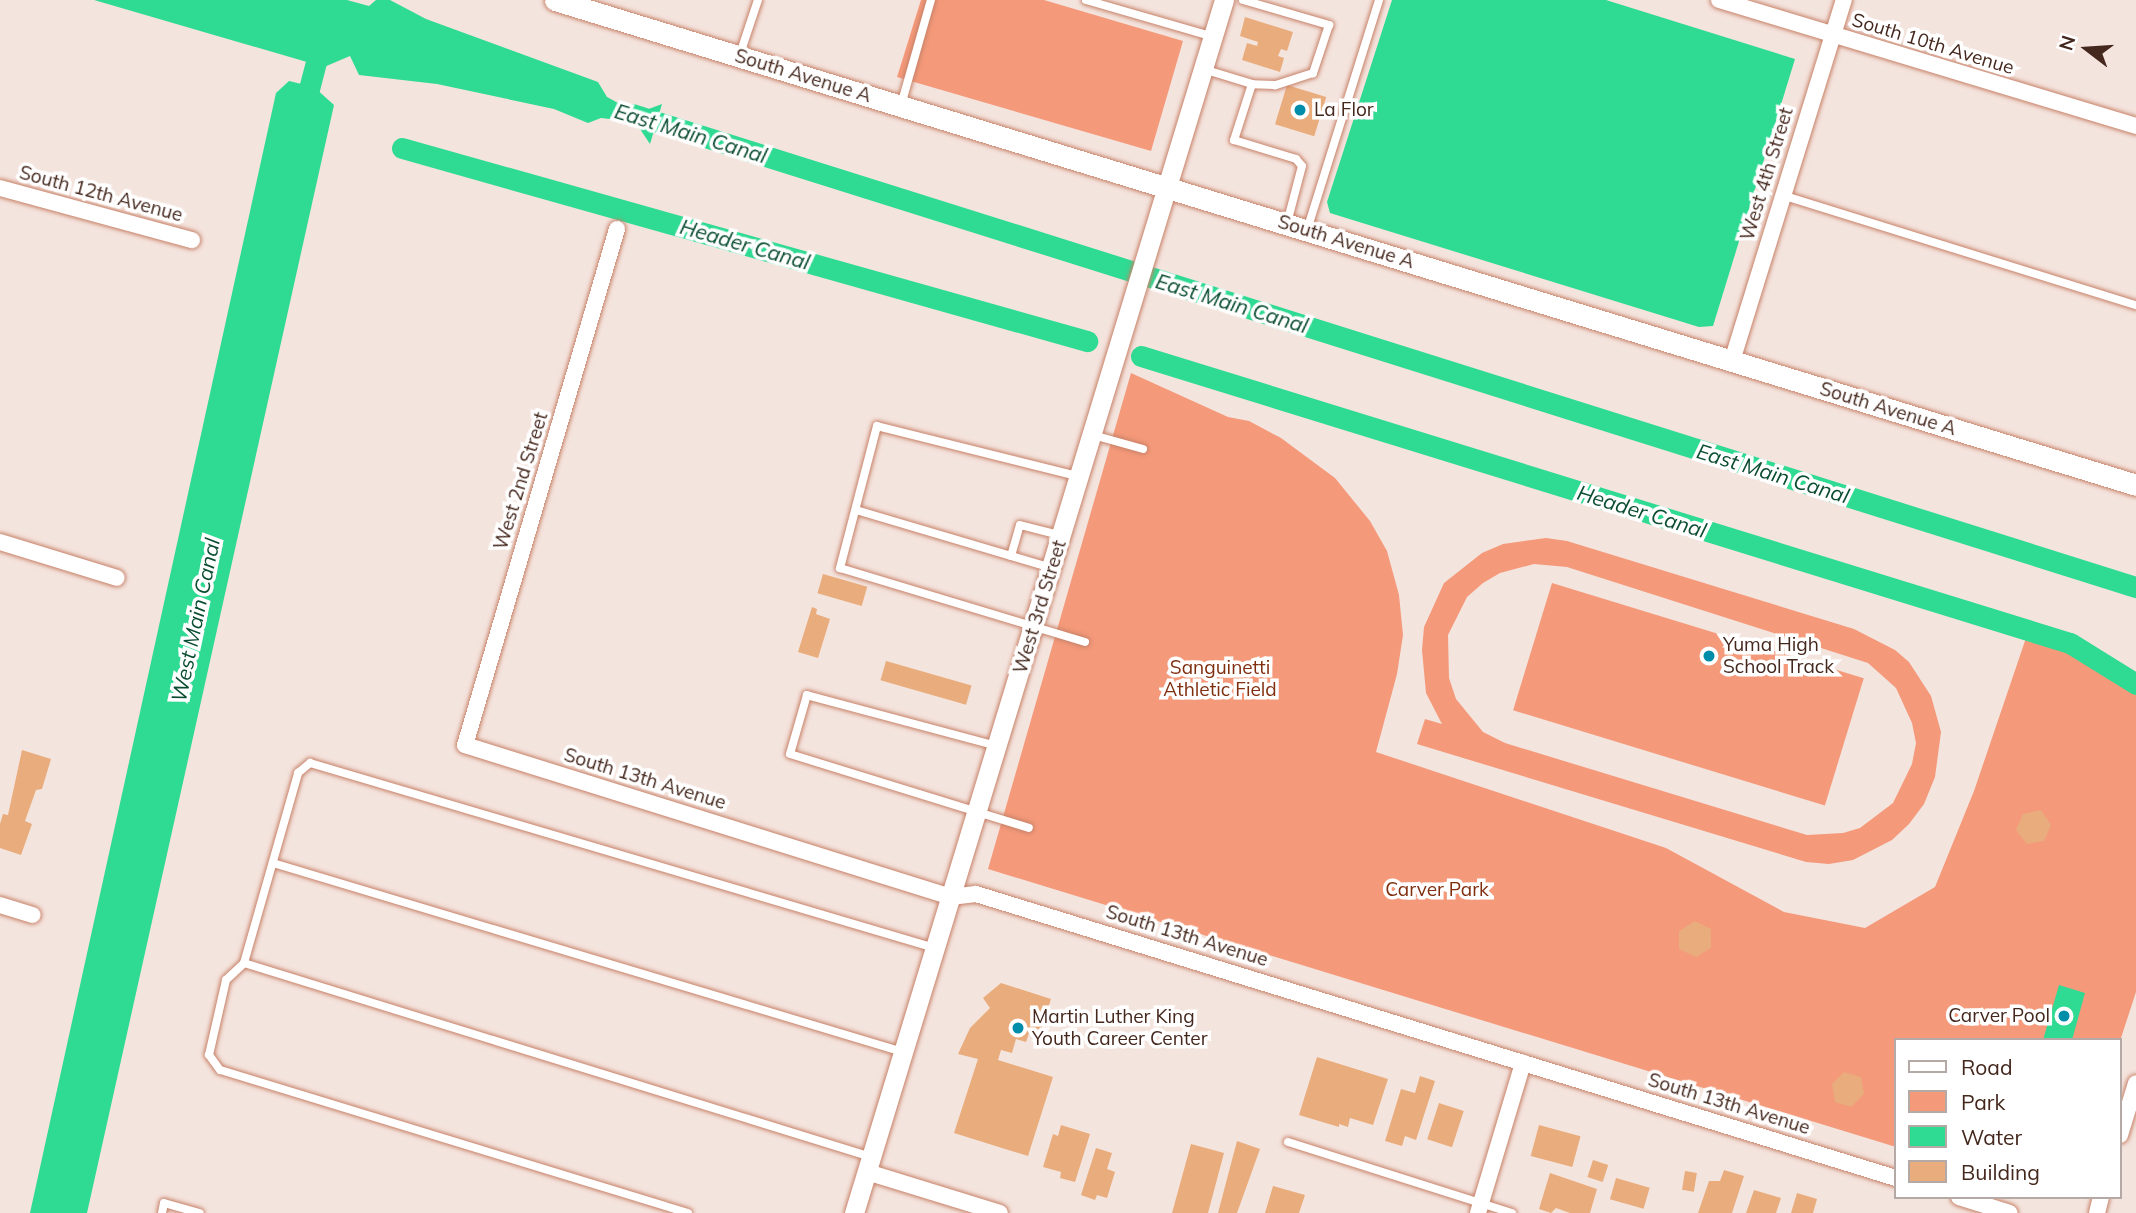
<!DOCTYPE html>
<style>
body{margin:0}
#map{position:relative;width:2136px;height:1213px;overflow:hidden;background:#f4e4de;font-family:Mulish,sans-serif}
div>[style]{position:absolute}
.green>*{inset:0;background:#f4997a;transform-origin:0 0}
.water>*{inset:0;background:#2fda93}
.canal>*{height:21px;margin:-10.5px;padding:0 10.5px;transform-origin:10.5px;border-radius:10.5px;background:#2fda93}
.building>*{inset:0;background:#e9ac7c;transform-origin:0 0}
.roads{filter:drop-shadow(0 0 2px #c78168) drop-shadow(0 0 2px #c78168)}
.service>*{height:8px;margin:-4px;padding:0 4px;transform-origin:4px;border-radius:4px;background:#fff}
.minor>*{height:16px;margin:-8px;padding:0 8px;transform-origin:8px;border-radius:8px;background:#fff}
.tertiary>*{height:19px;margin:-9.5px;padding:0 9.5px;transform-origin:9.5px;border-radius:9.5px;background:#fff}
.secondary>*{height:21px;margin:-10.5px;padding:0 10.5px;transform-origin:10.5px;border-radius:10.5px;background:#fff}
.dots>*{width:19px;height:19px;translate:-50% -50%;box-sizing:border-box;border:4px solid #fff;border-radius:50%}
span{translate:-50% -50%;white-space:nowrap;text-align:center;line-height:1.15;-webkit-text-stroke:7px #fff;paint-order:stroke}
.street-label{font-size:19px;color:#44271d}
.poi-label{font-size:19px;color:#44271d}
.left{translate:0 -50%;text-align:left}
.right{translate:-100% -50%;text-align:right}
.park-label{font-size:19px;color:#7f2e0e}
.water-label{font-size:21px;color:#0a4d31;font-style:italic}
.legend{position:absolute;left:1894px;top:1038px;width:228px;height:161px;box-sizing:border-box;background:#fff;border:2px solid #b4a9a5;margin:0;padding:9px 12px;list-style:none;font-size:21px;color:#44271d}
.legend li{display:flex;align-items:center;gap:14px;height:35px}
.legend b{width:35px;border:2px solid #b4a9a5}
.north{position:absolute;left:2052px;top:14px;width:70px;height:70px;-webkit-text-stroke:5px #fff;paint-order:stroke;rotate:287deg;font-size:19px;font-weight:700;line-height:28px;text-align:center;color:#44271d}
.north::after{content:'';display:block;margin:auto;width:24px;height:32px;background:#44271d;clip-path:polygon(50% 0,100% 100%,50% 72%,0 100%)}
</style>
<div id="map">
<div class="green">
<div style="clip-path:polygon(921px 0,1044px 0,1183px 41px,1151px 151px,897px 77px)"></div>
<div style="clip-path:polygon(1131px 373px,1228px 417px,1249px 421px,1281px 438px,1335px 478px,1370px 521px,1387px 551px,1399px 595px,1403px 635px,1397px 674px,1376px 752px,1666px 848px,1784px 912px,1865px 928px,1935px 887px,1974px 791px,2026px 638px,2070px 651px,2136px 694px,2136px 992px,2120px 1041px,1896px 1040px,1896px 1147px,988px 869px)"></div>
<div style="clip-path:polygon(evenodd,1546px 538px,1567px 541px,1854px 629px,1895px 650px,1909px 662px,1931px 696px,1941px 732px,1935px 777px,1924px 804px,1909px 824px,1892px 840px,1853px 860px,1829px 864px,1806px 862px,1417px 744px,1425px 719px,1442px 724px,1426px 693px,1422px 650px,1424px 627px,1444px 583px,1482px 553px,1503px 544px,1546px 538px,1534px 564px,1567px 567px,1868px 663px,1896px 688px,1912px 723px,1916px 743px,1912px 764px,1893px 803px,1860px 828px,1843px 833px,1807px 835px,1505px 743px,1483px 732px,1456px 699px,1449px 678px,1448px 635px,1467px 597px,1483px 583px,1500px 573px,1534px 564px)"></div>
<div style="left:1552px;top:583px;width:326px;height:133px;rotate:17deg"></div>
</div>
<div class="water">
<div style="clip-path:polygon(94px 0,347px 0,369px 6px,376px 0,390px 0,426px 19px,598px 82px,607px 97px,631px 110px,646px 110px,662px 104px,650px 144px,640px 129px,627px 121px,601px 118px,588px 123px,554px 109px,437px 84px,359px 75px,350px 56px,324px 67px)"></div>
<div style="clip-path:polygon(1392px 0,1606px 0,1795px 59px,1713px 326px,1699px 327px,1330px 213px,1327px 202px)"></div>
<div style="clip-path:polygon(289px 81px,314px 87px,334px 105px,87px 1213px,30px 1213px,276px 93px)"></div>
<div style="clip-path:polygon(2059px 985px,2085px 993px,2072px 1040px,2043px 1040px)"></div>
</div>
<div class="canal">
<div style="left:303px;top:112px;width:75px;rotate:-75.4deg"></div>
<div style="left:632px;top:114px;width:1577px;rotate:17.46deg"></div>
<div style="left:402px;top:148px;width:712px;rotate:15.74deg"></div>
<div style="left:1141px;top:356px;width:972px;rotate:17.17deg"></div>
<div style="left:2070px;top:643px;width:78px;rotate:31.8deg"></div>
</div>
<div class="building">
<div style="clip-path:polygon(1245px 17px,1293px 32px,1287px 51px,1281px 49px,1278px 56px,1284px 58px,1280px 72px,1242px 60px,1247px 43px,1257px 46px,1258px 42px,1240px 36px)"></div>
<div style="left:1287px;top:85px;width:41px;height:41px;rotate:17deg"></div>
<div style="left:823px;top:574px;width:46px;height:20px;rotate:16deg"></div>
<div style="clip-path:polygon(812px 607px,817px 609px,816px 614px,830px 619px,818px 658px,798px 652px)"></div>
<div style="left:886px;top:661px;width:89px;height:20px;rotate:16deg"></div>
<div style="clip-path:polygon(22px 750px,51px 759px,42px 789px,36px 790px,25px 821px,32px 824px,21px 855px,0 848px,0 824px,3px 814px,8px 815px)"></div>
<div style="clip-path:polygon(2041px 810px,2051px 825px,2044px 841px,2027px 844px,2016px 830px,2023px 814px)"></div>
<div style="clip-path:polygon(1695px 921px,1711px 929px,1711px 948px,1696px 957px,1679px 949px,1679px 931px)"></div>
<div style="clip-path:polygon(1001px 983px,1051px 999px,1041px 1030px,1031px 1027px,1026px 1042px,1016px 1039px,1012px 1053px,1001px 1050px,998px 1060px,1053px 1077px,1028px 1156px,954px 1133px,978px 1059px,958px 1054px,970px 1028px,990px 1008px,983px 998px)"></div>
<div style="clip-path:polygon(1317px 1057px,1388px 1079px,1373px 1125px,1350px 1118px,1348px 1127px,1339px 1124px,1339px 1127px,1299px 1115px)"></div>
<div style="clip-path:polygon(1844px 1072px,1861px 1077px,1864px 1094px,1851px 1107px,1835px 1102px,1832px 1084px)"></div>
<div style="clip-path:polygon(1420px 1076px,1435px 1081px,1416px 1140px,1405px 1136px,1402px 1146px,1385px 1141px,1401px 1089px,1415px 1093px)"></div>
<div style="left:1439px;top:1103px;width:26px;height:38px;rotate:18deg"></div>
<div style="clip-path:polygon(1061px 1125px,1090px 1134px,1075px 1182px,1060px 1178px,1061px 1172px,1043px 1167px,1053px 1134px,1058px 1136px)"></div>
<div style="left:1539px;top:1125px;width:43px;height:32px;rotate:15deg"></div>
<div style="clip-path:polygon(1237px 1141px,1260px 1149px,1237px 1213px,1218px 1213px)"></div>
<div style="clip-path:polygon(1191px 1144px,1224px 1153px,1208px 1213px,1172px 1213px)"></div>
<div style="clip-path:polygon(1096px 1148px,1112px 1153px,1107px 1169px,1115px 1172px,1107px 1198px,1097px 1195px,1095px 1200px,1081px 1195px)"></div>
<div style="left:1593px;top:1160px;width:16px;height:18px;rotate:18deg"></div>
<div style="clip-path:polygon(1724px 1170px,1744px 1176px,1732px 1213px,1698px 1213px,1709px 1181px,1720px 1181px)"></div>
<div style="left:1685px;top:1171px;width:12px;height:19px;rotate:9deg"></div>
<div style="clip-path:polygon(1550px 1173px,1597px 1189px,1590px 1213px,1570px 1213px,1556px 1208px,1551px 1213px,1539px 1209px)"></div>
<div style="left:1616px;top:1178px;width:35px;height:22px;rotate:16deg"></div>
<div style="clip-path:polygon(1273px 1186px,1305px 1195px,1299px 1213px,1265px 1213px)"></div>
<div style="clip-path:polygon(1754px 1190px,1781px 1198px,1776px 1213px,1746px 1213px)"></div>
<div style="clip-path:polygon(1797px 1193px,1817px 1199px,1813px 1213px,1791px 1213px)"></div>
</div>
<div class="roads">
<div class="service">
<div style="left:1086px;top:0;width:130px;rotate:16.1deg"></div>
<div style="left:1243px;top:0;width:90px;rotate:16.2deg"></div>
<div style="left:1329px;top:25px;width:51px;rotate:108.4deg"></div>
<div style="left:1313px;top:73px;width:40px;rotate:162deg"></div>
<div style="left:1275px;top:85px;width:23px;rotate:-178deg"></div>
<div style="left:740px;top:54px;width:57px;rotate:-71.6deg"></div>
<div style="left:1203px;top:69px;width:51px;rotate:17deg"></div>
<div style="left:1252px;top:84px;width:59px;rotate:107.8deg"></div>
<div style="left:1234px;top:140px;width:65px;rotate:17deg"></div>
<div style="left:1296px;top:159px;width:9px;rotate:49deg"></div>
<div style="left:1302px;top:166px;width:59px;rotate:104.7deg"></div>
<div style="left:901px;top:105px;width:109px;rotate:-74.1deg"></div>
<div style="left:1782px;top:195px;width:371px;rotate:17.3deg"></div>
<div style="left:1307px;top:230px;width:241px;rotate:-72.6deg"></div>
<div style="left:1093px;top:435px;width:52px;rotate:15.6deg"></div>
<div style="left:1077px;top:476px;width:206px;rotate:-166deg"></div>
<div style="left:877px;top:426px;width:147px;rotate:104.6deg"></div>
<div style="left:840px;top:568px;width:256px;rotate:16.8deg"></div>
<div style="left:856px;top:510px;width:201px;rotate:16.5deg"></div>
<div style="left:1011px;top:556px;width:32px;rotate:-74deg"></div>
<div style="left:1020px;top:525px;width:40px;rotate:14.4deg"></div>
<div style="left:997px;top:746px;width:197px;rotate:-165deg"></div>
<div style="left:807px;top:695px;width:61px;rotate:106.1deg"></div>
<div style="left:790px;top:754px;width:250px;rotate:17.2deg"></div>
<div style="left:273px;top:863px;width:658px;rotate:16.7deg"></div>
<div style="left:244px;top:963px;width:656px;rotate:17.19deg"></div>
<div style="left:1288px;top:1142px;width:235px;rotate:17.6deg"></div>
<div style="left:162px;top:1213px;width:10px;rotate:-79deg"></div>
<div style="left:164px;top:1203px;width:37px;rotate:16deg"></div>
<div style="left:688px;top:1213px;width:489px;rotate:-163deg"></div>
<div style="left:220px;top:1070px;width:19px;rotate:-126deg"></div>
<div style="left:209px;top:1055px;width:77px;rotate:-77.2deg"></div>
<div style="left:226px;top:980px;width:25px;rotate:-43deg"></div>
<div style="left:244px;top:963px;width:198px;rotate:-74.1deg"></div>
<div style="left:298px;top:773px;width:16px;rotate:-40deg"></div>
<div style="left:310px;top:763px;width:652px;rotate:16.49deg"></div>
</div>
<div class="minor">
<div style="left:1719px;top:0;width:436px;rotate:16.8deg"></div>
<div style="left:0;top:188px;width:199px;rotate:15.2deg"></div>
<div style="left:617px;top:229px;width:538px;rotate:106.41deg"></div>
<div style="left:465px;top:745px;width:509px;rotate:17.37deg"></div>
<div style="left:951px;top:897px;width:25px;rotate:-7deg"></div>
<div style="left:976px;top:894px;width:963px;rotate:17.16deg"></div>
<div style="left:1732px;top:361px;width:378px;rotate:-72.8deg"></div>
<div style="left:0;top:542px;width:122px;rotate:17.1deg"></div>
<div style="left:0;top:905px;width:34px;rotate:17deg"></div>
<div style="left:2120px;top:1135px;width:54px;rotate:-72.9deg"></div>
<div style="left:867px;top:1172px;width:139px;rotate:17.1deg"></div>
<div style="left:1959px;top:1197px;width:53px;rotate:17.4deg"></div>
<div style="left:1478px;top:1213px;width:157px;rotate:-73.3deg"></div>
<div style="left:2097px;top:1213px;width:16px;rotate:-76deg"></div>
</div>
<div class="tertiary">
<div style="left:854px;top:1213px;width:1268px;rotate:-73.04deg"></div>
</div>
<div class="secondary">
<div style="left:555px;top:0;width:1654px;rotate:17.05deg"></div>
</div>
</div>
<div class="dots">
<div style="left:1300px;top:110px;background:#008daa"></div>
<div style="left:1709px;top:656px;background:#008daa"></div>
<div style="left:2064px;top:1016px;background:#008daa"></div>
<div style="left:1018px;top:1028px;background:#008daa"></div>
</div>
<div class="street-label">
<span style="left:1933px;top:44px;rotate:17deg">South 10th Avenue</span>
<span style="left:803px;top:76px;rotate:17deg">South Avenue A</span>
<span style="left:1767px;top:174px;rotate:-73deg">West 4th Street</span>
<span style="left:101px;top:194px;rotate:15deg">South 12th Avenue</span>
<span style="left:1346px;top:242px;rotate:17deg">South Avenue A</span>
<span style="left:1888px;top:409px;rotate:17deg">South Avenue A</span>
<span style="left:521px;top:481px;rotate:-73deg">West 2nd Street</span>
<span style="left:1040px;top:607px;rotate:-73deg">West 3rd Street</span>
<span style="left:645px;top:779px;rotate:17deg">South 13th Avenue</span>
<span style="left:1187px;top:936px;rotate:17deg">South 13th Avenue</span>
<span style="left:1729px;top:1104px;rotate:17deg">South 13th Avenue</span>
</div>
<div class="poi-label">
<span class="left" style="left:1314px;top:110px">La Flor</span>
<span class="left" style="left:1723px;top:656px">Yuma High<br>School Track</span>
<span class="right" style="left:2050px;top:1016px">Carver Pool</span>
<span class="left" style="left:1032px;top:1028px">Martin Luther King<br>Youth Career Center</span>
</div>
<div class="park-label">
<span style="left:1220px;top:679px">Sanguinetti<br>Athletic Field</span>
<span style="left:1437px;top:890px">Carver Park</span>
</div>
<div class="water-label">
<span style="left:691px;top:133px;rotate:17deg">East Main Canal</span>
<span style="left:745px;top:244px;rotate:16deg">Header Canal</span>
<span style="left:1232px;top:303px;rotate:17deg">East Main Canal</span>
<span style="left:1773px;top:473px;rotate:17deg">East Main Canal</span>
<span style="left:1642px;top:511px;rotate:17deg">Header Canal</span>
<span style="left:195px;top:620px;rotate:-78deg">West Main Canal</span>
</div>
<ul class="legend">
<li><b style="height:9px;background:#fff"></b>Road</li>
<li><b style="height:19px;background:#f4997a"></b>Park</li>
<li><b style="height:19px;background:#2fda93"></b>Water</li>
<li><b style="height:19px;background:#e9ac7c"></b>Building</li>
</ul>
<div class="north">N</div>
</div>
